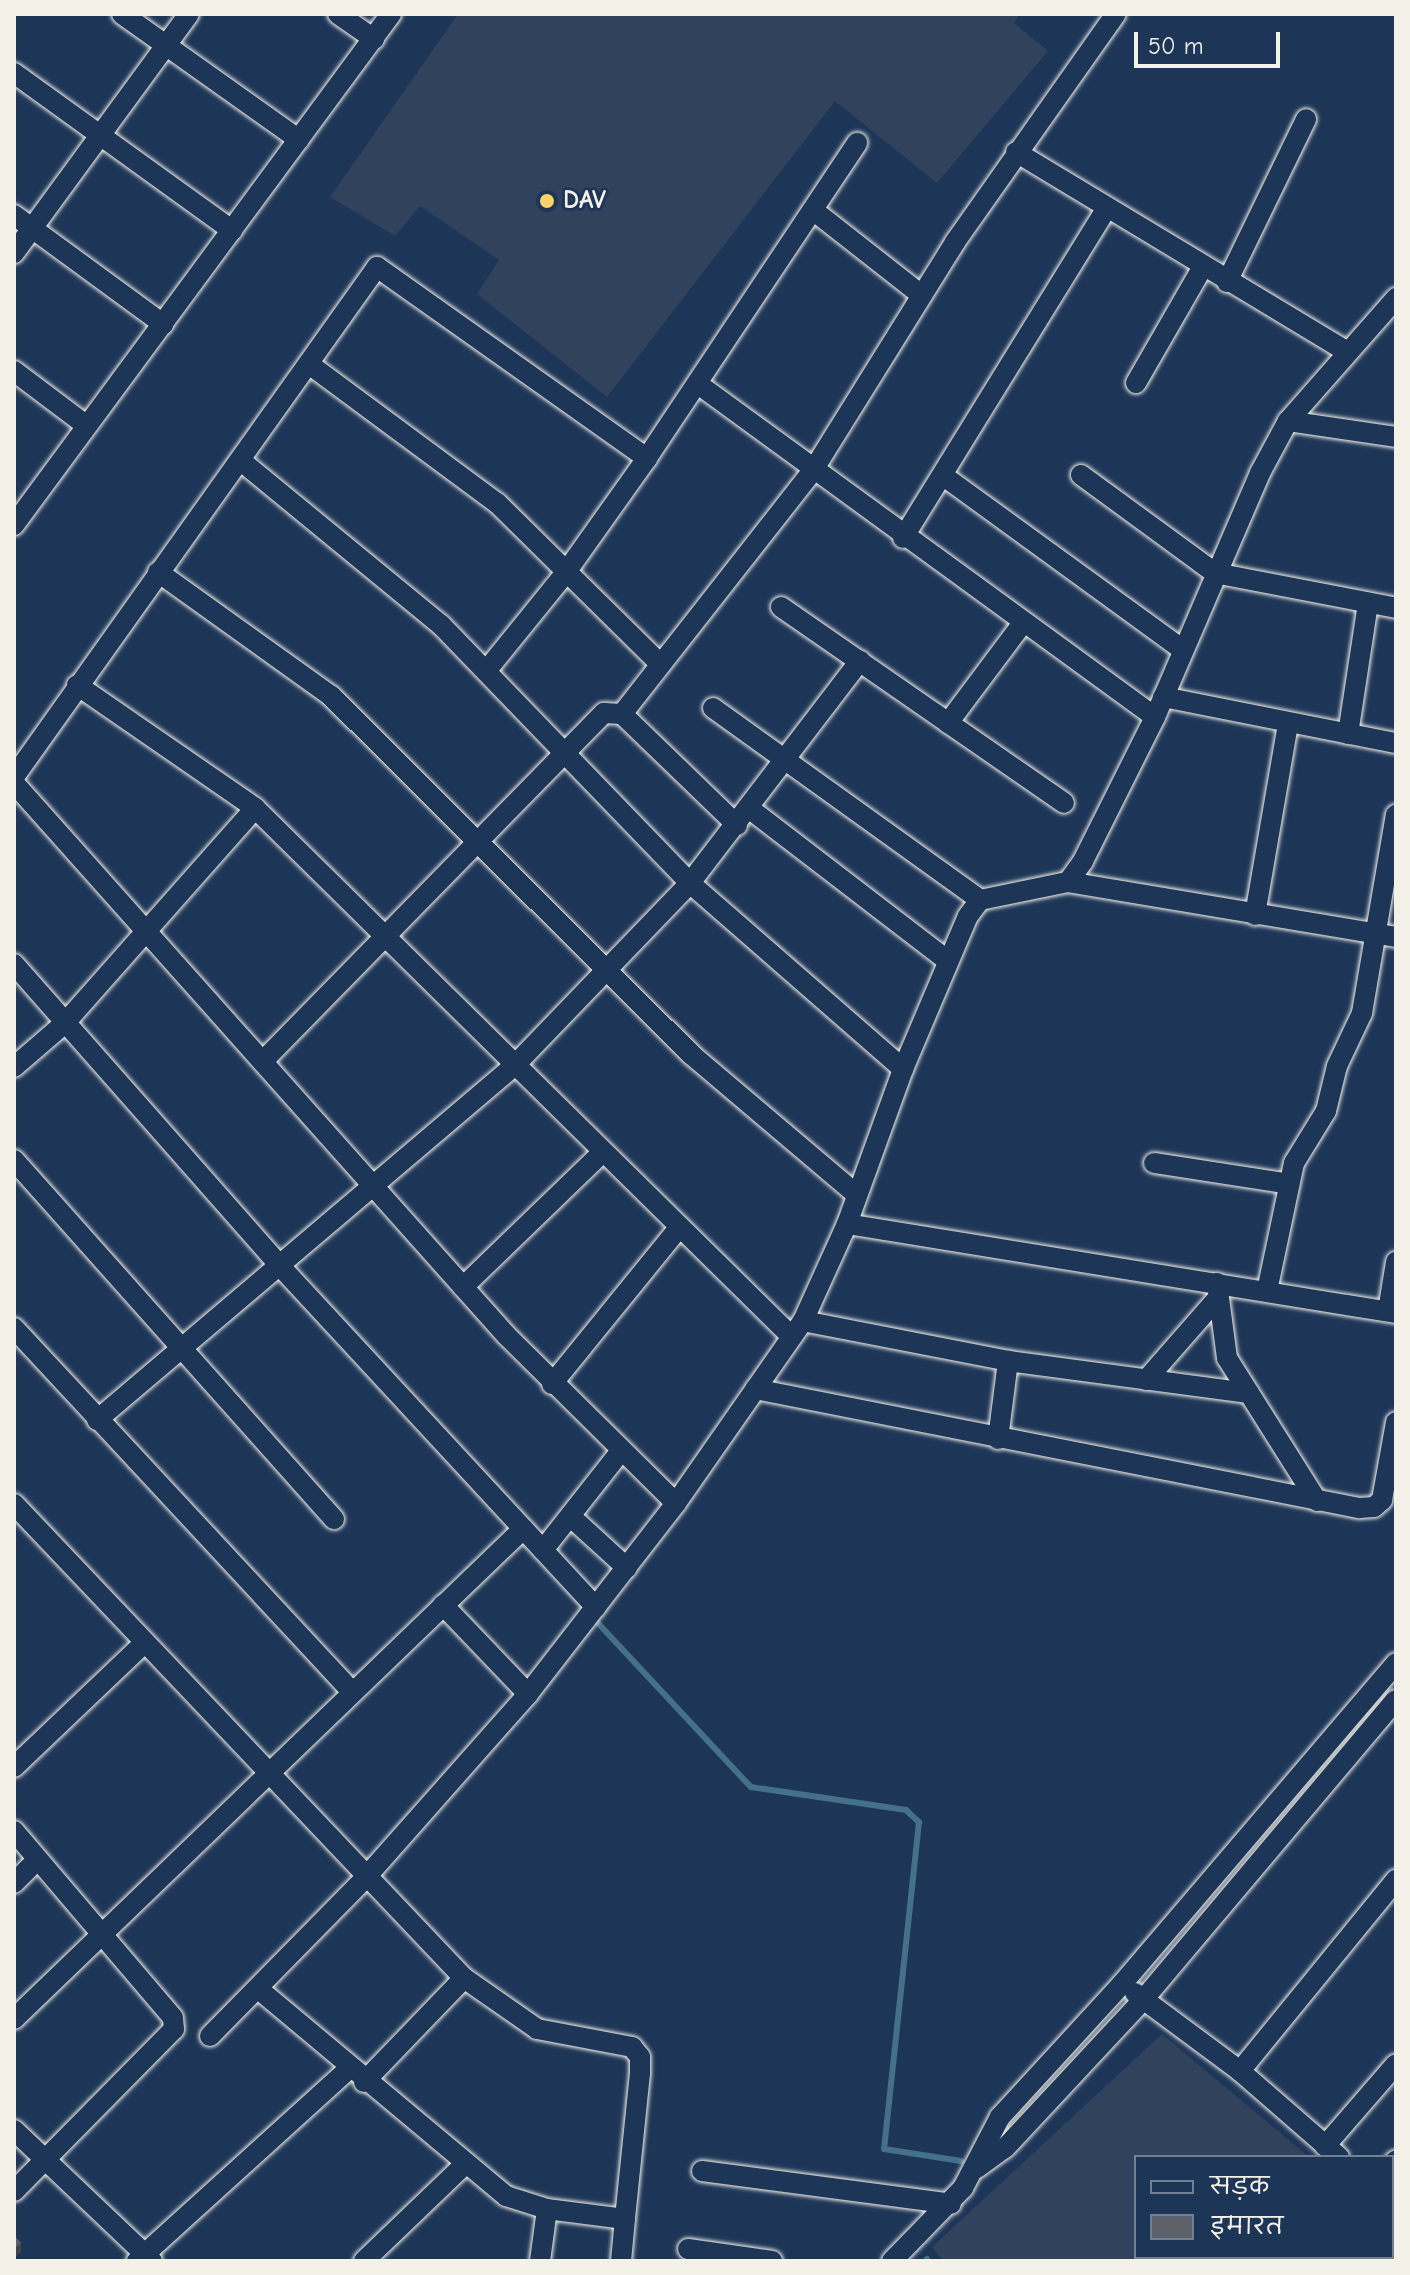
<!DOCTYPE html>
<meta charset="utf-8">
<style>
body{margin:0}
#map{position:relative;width:1410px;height:2275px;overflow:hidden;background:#1d3557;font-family:"Comic Neue","Playpen Sans Deva",sans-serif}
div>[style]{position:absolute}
.built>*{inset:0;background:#30425c}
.stream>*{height:6px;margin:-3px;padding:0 3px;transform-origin:3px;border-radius:3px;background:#447089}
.roads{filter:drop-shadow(0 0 2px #f4f1e8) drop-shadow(0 0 2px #f4f1e8)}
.minor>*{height:20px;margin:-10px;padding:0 10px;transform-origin:10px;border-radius:10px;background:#1d3557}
.shaded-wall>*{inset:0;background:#414349}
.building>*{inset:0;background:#5d6068}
.dots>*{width:22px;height:22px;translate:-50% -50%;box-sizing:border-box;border:4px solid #1d3557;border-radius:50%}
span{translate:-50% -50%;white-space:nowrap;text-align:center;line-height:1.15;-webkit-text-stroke:6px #1d3557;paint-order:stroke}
.poi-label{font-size:26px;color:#f4f1e8;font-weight:700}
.left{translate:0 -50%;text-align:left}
.frame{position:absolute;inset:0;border:16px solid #f4f1e8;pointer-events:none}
.legend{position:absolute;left:1134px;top:2155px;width:260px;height:104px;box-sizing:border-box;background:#1d3557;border:2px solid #738091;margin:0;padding:10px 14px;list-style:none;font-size:24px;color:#f4f1e8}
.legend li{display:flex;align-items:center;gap:16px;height:40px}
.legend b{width:40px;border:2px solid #738091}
.scale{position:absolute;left:1134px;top:32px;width:146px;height:36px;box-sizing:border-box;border:4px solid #f4f1e8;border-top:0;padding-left:10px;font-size:24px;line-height:28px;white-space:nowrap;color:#f4f1e8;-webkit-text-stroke:6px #1d3557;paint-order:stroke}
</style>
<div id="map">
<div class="built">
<div style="clip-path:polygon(458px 14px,1020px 14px,1014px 23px,1048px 51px,937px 183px,835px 101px,607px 397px,477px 294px,499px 260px,420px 206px,395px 236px,330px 197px)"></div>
<div style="clip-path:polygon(1162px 2034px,1309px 2157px,1136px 2157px,1136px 2257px,1392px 2257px,1392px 2227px,1396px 2261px,943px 2261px,932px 2247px)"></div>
</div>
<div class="stream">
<div style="left:596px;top:1621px;width:227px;rotate:47deg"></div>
<div style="left:751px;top:1787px;width:157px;rotate:8.4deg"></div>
<div style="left:906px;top:1810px;width:18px;rotate:43deg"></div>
<div style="left:919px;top:1822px;width:329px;rotate:96.1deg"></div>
<div style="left:884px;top:2149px;width:78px;rotate:8.9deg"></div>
<div style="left:927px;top:2259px;width:2px;rotate:63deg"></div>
</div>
<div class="roads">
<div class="minor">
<div style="left:122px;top:14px;width:217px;rotate:35.4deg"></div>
<div style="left:338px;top:14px;width:44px;rotate:34.8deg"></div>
<div style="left:14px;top:73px;width:269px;rotate:35.8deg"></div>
<div style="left:1016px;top:152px;width:387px;rotate:31.1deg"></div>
<div style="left:813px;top:210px;width:136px;rotate:38.1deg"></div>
<div style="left:14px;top:215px;width:185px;rotate:36.2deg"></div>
<div style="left:14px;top:253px;width:296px;rotate:-53.8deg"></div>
<div style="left:1227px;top:282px;width:181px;rotate:-64.1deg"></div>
<div style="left:309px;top:364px;width:234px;rotate:36.5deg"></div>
<div style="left:497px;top:503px;width:228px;rotate:44.6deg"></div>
<div style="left:14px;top:371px;width:91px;rotate:37deg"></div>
<div style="left:1136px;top:383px;width:133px;rotate:-60.1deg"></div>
<div style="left:698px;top:384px;width:565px;rotate:36.08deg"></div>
<div style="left:1288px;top:421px;width:109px;rotate:8.4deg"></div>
<div style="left:240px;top:460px;width:260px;rotate:39.4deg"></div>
<div style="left:441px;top:625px;width:359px;rotate:46deg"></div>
<div style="left:690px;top:883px;width:283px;rotate:41.1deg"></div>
<div style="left:1081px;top:475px;width:166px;rotate:36.2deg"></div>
<div style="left:1215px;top:573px;width:184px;rotate:10.9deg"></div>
<div style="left:945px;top:477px;width:294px;rotate:36deg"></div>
<div style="left:14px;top:525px;width:635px;rotate:-53.58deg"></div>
<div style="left:903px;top:538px;width:384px;rotate:-58.3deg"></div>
<div style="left:158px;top:572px;width:213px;rotate:35.6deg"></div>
<div style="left:331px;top:696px;width:509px;rotate:44.84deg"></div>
<div style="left:692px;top:1055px;width:216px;rotate:40.3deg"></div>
<div style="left:781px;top:607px;width:344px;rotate:34.7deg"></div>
<div style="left:487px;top:670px;width:122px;rotate:-51deg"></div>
<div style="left:564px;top:575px;width:143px;rotate:-54.6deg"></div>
<div style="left:647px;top:458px;width:379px;rotate:-56.3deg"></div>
<div style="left:77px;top:685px;width:216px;rotate:34.6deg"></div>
<div style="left:255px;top:808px;width:752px;rotate:44.57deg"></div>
<div style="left:1163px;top:697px;width:237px;rotate:11.2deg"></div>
<div style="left:713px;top:708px;width:329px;rotate:35.7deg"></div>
<div style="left:622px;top:714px;width:308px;rotate:-51.9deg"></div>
<div style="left:812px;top:472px;width:271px;rotate:-58.1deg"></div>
<div style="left:955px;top:242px;width:279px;rotate:-54.8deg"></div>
<div style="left:948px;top:723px;width:124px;rotate:-53.2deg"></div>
<div style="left:1348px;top:734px;width:133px;rotate:-81.3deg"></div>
<div style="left:14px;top:777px;width:626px;rotate:-54.56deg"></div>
<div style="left:377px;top:267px;width:331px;rotate:35.3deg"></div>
<div style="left:14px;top:783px;width:739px;rotate:48.29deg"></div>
<div style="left:506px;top:1335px;width:239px;rotate:44.7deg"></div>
<div style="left:750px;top:809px;width:248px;rotate:37.5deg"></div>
<div style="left:1068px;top:882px;width:333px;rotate:9.5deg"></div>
<div style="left:1255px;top:915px;width:194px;rotate:-80.2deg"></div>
<div style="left:14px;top:964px;width:402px;rotate:48.6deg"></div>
<div style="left:280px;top:1266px;width:465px;rotate:47.2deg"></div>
<div style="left:264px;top:1060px;width:486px;rotate:-45.6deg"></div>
<div style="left:604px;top:713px;width:18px;rotate:3deg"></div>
<div style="left:622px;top:714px;width:160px;rotate:44deg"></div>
<div style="left:14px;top:1067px;width:67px;rotate:-40.8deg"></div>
<div style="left:65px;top:1023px;width:287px;rotate:-48.5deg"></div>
<div style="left:14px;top:1160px;width:481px;rotate:48.3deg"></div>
<div style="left:1154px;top:1163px;width:137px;rotate:8.8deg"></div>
<div style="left:847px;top:1224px;width:556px;rotate:9.21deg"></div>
<div style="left:1217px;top:1283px;width:76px;rotate:82.4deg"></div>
<div style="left:1227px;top:1358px;width:169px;rotate:57.8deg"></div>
<div style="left:463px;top:1287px;width:193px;rotate:-44deg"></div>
<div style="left:1267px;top:1291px;width:131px;rotate:-78.1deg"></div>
<div style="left:1294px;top:1163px;width:61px;rotate:-58.4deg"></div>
<div style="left:1326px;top:1111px;width:46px;rotate:-76.3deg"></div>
<div style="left:1337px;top:1066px;width:59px;rotate:-64.7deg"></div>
<div style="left:1362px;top:1013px;width:201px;rotate:-80.3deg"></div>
<div style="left:1388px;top:1311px;width:50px;rotate:-80.7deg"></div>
<div style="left:803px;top:1321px;width:209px;rotate:11deg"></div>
<div style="left:1008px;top:1361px;width:243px;rotate:7.6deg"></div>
<div style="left:14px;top:1328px;width:497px;rotate:47.1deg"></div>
<div style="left:1146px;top:1380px;width:108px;rotate:-48.8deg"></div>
<div style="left:552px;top:1384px;width:201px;rotate:-50.9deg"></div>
<div style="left:755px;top:1389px;width:616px;rotate:11.15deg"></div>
<div style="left:1359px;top:1508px;width:15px;rotate:-4deg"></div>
<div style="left:1374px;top:1507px;width:11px;rotate:-41deg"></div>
<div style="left:1382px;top:1500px;width:79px;rotate:-79.8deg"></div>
<div style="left:97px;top:1420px;width:547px;rotate:-40.33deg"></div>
<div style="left:514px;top:1066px;width:254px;rotate:-46.1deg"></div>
<div style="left:690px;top:883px;width:280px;rotate:-52.6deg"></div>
<div style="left:998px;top:1439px;width:79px;rotate:-82.7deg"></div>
<div style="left:14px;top:1504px;width:654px;rotate:46.49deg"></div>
<div style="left:464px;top:1978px;width:89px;rotate:34.9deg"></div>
<div style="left:537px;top:2029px;width:97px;rotate:10.7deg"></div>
<div style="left:632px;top:2047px;width:13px;rotate:51deg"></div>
<div style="left:640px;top:2057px;width:16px;rotate:90deg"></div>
<div style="left:640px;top:2073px;width:147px;rotate:95.9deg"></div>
<div style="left:625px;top:2219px;width:79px;rotate:-172.7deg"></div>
<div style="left:547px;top:2209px;width:43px;rotate:-162.4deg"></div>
<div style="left:506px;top:2196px;width:323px;rotate:-140.1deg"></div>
<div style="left:570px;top:1516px;width:77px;rotate:42.4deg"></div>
<div style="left:543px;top:1550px;width:125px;rotate:-51.8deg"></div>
<div style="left:443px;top:1605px;width:123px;rotate:46.3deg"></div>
<div style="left:14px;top:1767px;width:178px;rotate:-43.6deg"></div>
<div style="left:14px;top:1831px;width:245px;rotate:49.6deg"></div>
<div style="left:173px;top:2018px;width:11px;rotate:85deg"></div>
<div style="left:174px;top:2029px;width:228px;rotate:134.6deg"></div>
<div style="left:14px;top:1883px;width:33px;rotate:-45deg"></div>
<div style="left:1135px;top:1993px;width:131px;rotate:36.6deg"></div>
<div style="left:1240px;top:2071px;width:131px;rotate:41deg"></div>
<div style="left:14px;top:2019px;width:707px;rotate:-43.91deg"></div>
<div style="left:210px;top:2036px;width:224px;rotate:-45.5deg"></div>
<div style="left:367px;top:1876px;width:243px;rotate:-48.5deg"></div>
<div style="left:528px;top:1694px;width:242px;rotate:-52.2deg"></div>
<div style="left:676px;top:1503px;width:222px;rotate:-55.1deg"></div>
<div style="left:803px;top:1321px;width:107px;rotate:-65.6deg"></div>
<div style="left:847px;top:1224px;width:165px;rotate:-70.1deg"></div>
<div style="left:903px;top:1069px;width:166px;rotate:-67deg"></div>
<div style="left:968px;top:916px;width:20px;rotate:-53deg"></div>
<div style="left:980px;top:900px;width:90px;rotate:-11.6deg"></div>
<div style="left:1068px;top:882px;width:26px;rotate:-54deg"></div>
<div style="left:1083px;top:861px;width:161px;rotate:-63.4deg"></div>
<div style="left:1155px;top:717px;width:266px;rotate:-66.7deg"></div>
<div style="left:1260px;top:473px;width:59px;rotate:-61.7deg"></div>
<div style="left:1288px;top:421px;width:164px;rotate:-48.7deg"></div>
<div style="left:1240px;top:2071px;width:247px;rotate:-50.8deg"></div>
<div style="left:364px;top:2082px;width:144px;rotate:-46.1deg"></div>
<div style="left:14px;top:2130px;width:190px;rotate:43.5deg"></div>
<div style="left:1325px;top:2146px;width:108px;rotate:-49.1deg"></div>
<div style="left:1392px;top:2165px;width:6px;rotate:-51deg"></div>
<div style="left:977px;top:2168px;width:34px;rotate:-36deg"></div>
<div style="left:1005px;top:2148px;width:202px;rotate:-47deg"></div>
<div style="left:1143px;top:2000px;width:392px;rotate:-49.9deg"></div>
<div style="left:702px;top:2171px;width:251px;rotate:7.5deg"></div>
<div style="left:1392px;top:2198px;width:6px;rotate:45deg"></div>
<div style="left:688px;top:2249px;width:85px;rotate:8.1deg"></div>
<div style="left:137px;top:2261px;width:286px;rotate:-42.2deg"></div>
<div style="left:364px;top:2261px;width:139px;rotate:-43.8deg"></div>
<div style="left:540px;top:2261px;width:52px;rotate:-82.3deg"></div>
<div style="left:621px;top:2261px;width:42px;rotate:-84.6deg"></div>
<div style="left:892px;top:2261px;width:102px;rotate:-45.8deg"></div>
<div style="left:963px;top:2188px;width:80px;rotate:-62.5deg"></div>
<div style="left:1000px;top:2117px;width:180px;rotate:-47.5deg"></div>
<div style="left:1122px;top:1984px;width:422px;rotate:-49.5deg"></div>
</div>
</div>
<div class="shaded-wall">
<div style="clip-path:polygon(21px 2243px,21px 2252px,14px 2258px,14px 2249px)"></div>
</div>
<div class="building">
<div style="clip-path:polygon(14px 2235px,21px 2243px,14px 2249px)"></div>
</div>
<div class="dots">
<div style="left:547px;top:201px;background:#ffd166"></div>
</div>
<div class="poi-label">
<span class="left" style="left:563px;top:201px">DAV</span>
</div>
<div class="frame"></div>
<ul class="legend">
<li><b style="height:10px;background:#1d3557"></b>सड़क</li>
<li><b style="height:22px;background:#5d6068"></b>इमारत</li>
</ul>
<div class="scale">50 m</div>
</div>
